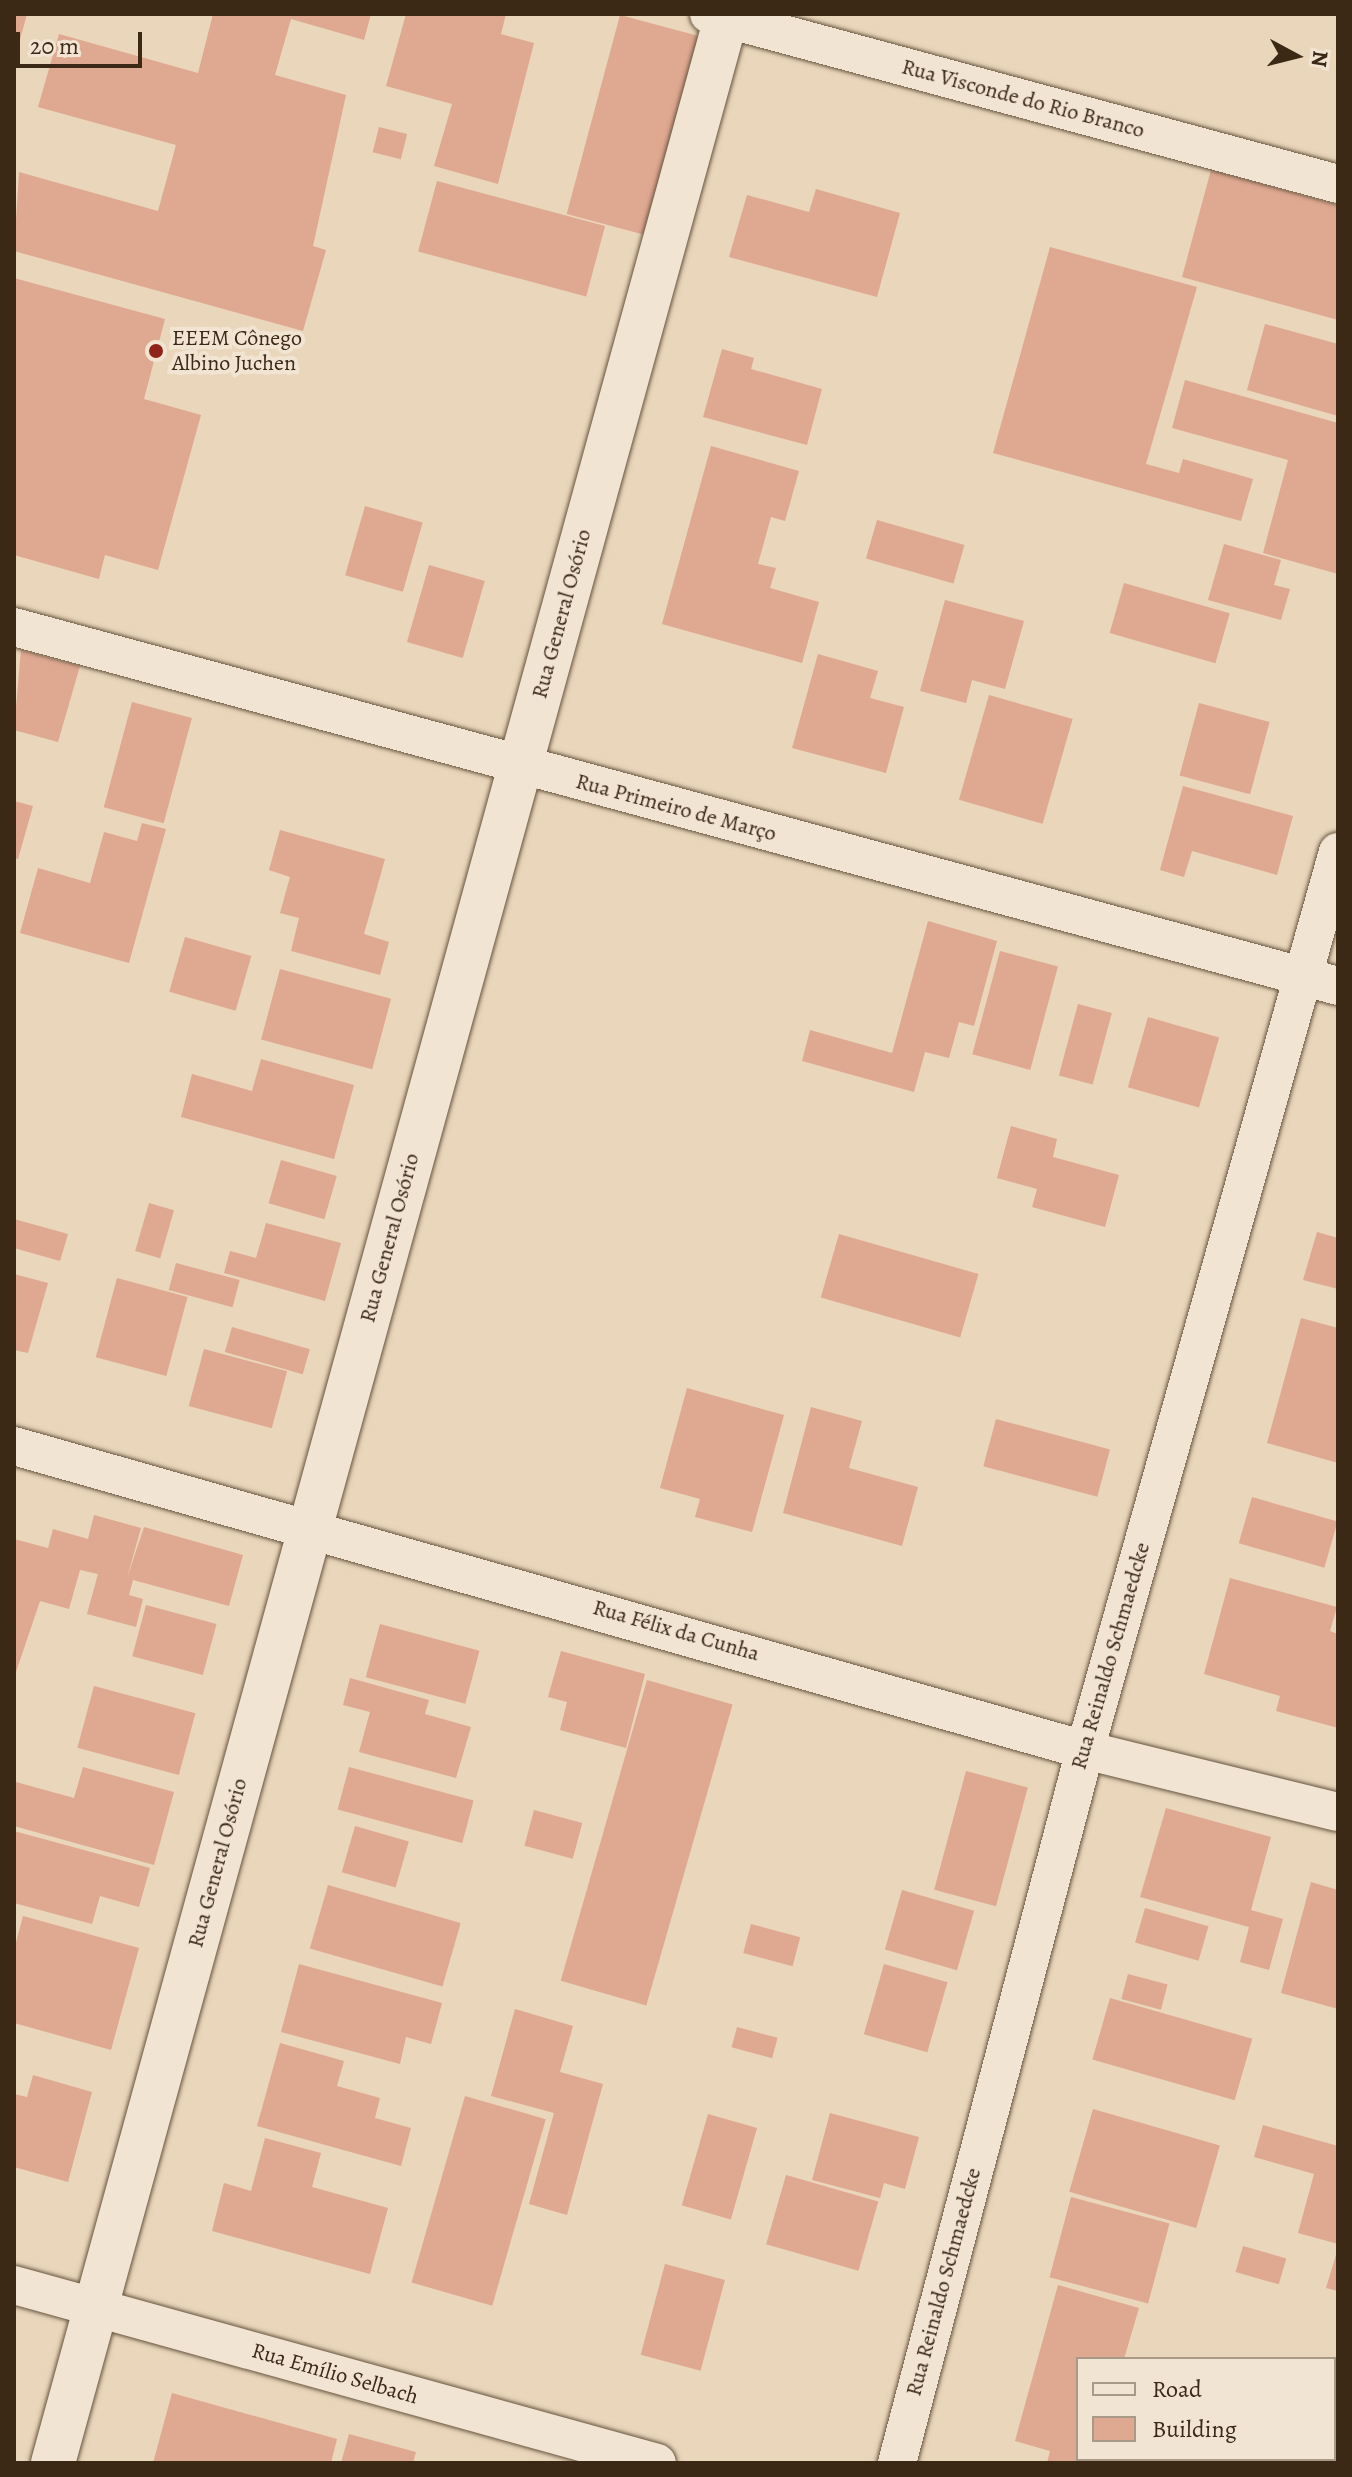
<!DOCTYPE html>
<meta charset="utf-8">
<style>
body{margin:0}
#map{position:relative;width:1352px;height:2477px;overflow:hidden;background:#e9d6bb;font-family:Alegreya,serif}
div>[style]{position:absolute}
.building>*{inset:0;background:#dfa891;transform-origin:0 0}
.roads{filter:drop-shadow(0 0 2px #67543e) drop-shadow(0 0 2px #67543e)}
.minor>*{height:38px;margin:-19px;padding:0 19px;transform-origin:19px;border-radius:19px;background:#f1e4d3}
.tertiary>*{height:44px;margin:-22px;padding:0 22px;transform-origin:22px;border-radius:22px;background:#f1e4d3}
.dots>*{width:22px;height:22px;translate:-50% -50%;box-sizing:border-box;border:4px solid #f1e4d3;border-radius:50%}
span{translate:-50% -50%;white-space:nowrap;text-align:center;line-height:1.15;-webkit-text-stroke:8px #f1e4d3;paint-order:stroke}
.street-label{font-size:22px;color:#3c2915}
.poi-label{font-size:22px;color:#3c2915}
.left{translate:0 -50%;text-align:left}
.frame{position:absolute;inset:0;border:16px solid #3c2915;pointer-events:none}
.legend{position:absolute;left:1076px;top:2357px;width:260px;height:104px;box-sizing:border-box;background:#f1e4d3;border:2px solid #a99987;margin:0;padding:10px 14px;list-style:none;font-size:24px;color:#3c2915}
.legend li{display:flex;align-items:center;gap:16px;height:40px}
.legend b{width:40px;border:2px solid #a99987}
.north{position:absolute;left:1256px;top:16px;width:80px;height:80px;-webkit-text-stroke:6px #f1e4d3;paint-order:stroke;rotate:97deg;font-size:22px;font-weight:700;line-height:32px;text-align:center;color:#3c2915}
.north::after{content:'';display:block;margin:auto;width:28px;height:36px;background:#3c2915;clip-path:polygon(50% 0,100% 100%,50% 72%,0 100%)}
.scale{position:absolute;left:16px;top:32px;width:126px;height:36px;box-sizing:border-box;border:4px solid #3c2915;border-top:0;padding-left:10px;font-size:24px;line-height:28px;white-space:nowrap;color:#3c2915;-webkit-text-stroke:6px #f1e4d3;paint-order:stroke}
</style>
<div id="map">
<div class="building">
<div style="clip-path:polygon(14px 14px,27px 14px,15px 58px,14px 58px)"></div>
<div style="clip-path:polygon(213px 14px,371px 14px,364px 40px,291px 19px,275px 75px,346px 95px,313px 246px,326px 250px,303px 331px,14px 251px,19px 172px,158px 211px,176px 145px,38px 107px,59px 34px,198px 73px)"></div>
<div style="clip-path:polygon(406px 14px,506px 14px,501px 34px,534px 43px,498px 184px,434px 166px,452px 104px,386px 86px)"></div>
<div style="left:620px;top:15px;width:90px;height:206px;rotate:15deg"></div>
<div style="left:379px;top:127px;width:29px;height:26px;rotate:14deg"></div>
<div style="clip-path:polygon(1211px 170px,1338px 205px,1338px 320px,1182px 277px)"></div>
<div style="left:437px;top:181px;width:174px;height:73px;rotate:15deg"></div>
<div style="clip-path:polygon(816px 189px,900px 213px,877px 297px,729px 257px,747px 195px,809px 212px)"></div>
<div style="clip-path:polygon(1050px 247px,1197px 287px,1146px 464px,1179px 473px,1183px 459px,1253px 479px,1241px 521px,993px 453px)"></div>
<div style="clip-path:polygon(14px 278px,165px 319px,144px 399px,201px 415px,158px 570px,105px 555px,99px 579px,14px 555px)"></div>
<div style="clip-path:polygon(1265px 324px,1338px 344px,1338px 416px,1247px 390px)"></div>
<div style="clip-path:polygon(722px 349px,754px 358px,751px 369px,822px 389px,807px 445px,703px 417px)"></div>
<div style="clip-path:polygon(1185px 380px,1338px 423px,1338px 574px,1263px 553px,1288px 460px,1172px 428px)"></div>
<div style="clip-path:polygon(711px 446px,799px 471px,785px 521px,771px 517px,758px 564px,776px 568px,770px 588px,819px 602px,802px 663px,662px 624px)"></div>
<div style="left:365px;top:506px;width:60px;height:72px;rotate:16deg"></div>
<div style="left:877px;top:520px;width:91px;height:40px;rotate:16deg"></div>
<div style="clip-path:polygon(1224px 544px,1281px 560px,1274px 585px,1290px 589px,1281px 620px,1208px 600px)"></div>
<div style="left:429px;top:565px;width:58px;height:80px;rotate:16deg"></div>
<div style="left:1124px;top:583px;width:110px;height:52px;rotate:16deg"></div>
<div style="clip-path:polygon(945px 600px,1024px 621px,1005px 689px,972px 680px,966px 703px,920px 691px)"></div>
<div style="clip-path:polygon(21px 650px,80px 666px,58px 742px,14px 730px)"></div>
<div style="clip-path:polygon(818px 654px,878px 671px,870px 698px,904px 707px,886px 773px,792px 748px)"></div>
<div style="left:989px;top:695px;width:87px;height:109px;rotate:16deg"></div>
<div style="left:132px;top:702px;width:62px;height:109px;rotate:15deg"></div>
<div style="left:1199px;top:703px;width:73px;height:75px;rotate:15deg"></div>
<div style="clip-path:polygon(1183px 786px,1293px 816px,1277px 875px,1192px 851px,1184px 877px,1160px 870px)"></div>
<div style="clip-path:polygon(14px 801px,33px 806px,18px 859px,14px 858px)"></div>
<div style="clip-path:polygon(142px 823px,166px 829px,129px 963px,20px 933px,38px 868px,90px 883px,104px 832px,137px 841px)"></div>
<div style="clip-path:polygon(280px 830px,385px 859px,364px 934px,389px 942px,380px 975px,291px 951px,299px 918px,280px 913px,290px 877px,269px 870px)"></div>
<div style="clip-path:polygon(928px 921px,997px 941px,974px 1026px,959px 1022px,949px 1058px,925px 1052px,914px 1092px,802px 1061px,810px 1030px,892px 1053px)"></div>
<div style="left:185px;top:937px;width:69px;height:57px;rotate:16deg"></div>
<div style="left:1000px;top:951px;width:60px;height:107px;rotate:15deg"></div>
<div style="left:280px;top:969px;width:115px;height:73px;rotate:15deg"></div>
<div style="left:1078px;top:1004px;width:35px;height:74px;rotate:15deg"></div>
<div style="left:1148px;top:1017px;width:74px;height:73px;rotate:16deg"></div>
<div style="clip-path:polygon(261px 1059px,354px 1085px,334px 1159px,181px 1117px,192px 1074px,252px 1091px)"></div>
<div style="clip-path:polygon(1011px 1126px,1057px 1139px,1053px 1157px,1119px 1175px,1105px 1227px,1032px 1207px,1037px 1189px,997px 1178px)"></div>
<div style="left:281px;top:1160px;width:58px;height:45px;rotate:16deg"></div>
<div style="left:149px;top:1203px;width:26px;height:50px;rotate:16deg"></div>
<div style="clip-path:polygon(14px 1219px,68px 1234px,60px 1261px,14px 1248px)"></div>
<div style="clip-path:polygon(266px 1223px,341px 1243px,325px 1301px,224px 1273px,230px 1251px,256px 1258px)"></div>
<div style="clip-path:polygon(1317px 1232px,1338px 1238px,1338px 1289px,1303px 1280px)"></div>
<div style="left:839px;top:1234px;width:145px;height:66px;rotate:16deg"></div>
<div style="left:176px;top:1263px;width:66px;height:28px;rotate:15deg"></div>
<div style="clip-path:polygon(14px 1274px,48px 1283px,28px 1353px,14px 1350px)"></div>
<div style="left:117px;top:1278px;width:73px;height:82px;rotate:15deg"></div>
<div style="clip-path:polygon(1301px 1318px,1338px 1328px,1338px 1463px,1267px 1443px)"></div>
<div style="left:232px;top:1327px;width:81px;height:26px;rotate:16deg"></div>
<div style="left:204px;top:1349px;width:86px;height:59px;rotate:15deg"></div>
<div style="clip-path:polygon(687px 1388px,784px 1415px,752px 1532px,695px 1517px,700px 1499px,660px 1488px)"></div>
<div style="clip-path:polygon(811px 1407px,862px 1421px,849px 1468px,918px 1487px,902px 1546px,783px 1513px)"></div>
<div style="left:996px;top:1419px;width:118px;height:49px;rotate:15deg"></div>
<div style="left:1252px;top:1497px;width:89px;height:48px;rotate:16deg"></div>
<div style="clip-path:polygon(94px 1515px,141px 1528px,127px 1578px,144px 1527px,243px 1555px,229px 1606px,133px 1580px,129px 1595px,143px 1599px,136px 1627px,87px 1614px,98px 1574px,80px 1570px,69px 1609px,40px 1601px,14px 1678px,14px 1539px,48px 1548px,53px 1529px,88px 1539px)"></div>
<div style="clip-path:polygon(1230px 1578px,1337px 1607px,1330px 1631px,1338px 1634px,1338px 1728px,1276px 1711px,1280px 1696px,1204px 1674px)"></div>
<div style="left:146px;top:1605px;width:73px;height:53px;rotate:15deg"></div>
<div style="left:380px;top:1624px;width:103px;height:55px;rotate:15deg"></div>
<div style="clip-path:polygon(561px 1651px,645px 1674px,626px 1748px,560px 1730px,567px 1702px,548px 1697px)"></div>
<div style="clip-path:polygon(350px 1678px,429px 1700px,425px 1714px,471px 1727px,456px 1778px,359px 1752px,370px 1712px,343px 1705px)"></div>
<div style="left:647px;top:1680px;width:89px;height:313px;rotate:16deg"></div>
<div style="left:94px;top:1686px;width:105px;height:64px;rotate:15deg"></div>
<div style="clip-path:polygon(83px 1767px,174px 1792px,154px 1865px,14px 1826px,16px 1782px,74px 1798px)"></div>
<div style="left:349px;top:1767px;width:129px;height:44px;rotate:15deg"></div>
<div style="left:966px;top:1771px;width:64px;height:123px;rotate:15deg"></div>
<div style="clip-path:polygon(1166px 1808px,1271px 1837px,1251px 1910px,1283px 1919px,1269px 1970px,1240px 1962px,1249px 1927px,1140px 1897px)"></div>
<div style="left:534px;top:1810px;width:50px;height:37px;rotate:15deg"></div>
<div style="left:355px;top:1826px;width:56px;height:48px;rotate:16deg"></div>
<div style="clip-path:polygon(14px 1831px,150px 1868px,139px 1907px,100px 1896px,92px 1924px,14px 1903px)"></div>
<div style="clip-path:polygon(1311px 1882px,1338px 1890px,1338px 2009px,1281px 1993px)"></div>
<div style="left:328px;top:1885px;width:138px;height:66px;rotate:16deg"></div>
<div style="left:902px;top:1890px;width:75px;height:62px;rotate:16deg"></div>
<div style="left:1145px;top:1908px;width:66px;height:36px;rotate:16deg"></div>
<div style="clip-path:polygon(23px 1916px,139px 1948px,111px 2050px,14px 2023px,14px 1950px)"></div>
<div style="left:751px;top:1924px;width:51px;height:30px;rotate:15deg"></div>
<div style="clip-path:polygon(299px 1964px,442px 2003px,431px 2044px,406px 2037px,400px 2064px,281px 2032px)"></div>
<div style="left:884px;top:1964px;width:66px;height:73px;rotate:16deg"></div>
<div style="left:1128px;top:1974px;width:41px;height:26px;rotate:15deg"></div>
<div style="left:1110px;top:1998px;width:148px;height:64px;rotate:16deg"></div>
<div style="clip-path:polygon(515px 2009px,573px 2026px,560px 2072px,603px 2084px,567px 2215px,529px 2204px,554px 2113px,491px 2096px)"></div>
<div style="left:737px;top:2027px;width:42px;height:21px;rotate:15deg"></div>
<div style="clip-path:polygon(280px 2043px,344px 2061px,337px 2086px,380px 2098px,375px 2118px,411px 2128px,401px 2166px,257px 2126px)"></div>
<div style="clip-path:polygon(33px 2075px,92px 2092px,68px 2182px,14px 2167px,14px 2094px,27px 2097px)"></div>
<div style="left:465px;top:2096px;width:84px;height:194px;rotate:16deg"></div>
<div style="left:1093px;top:2109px;width:132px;height:86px;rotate:16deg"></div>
<div style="clip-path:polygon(830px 2113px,919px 2137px,905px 2189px,884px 2183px,880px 2198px,812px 2180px)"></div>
<div style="left:708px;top:2114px;width:51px;height:95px;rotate:16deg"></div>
<div style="clip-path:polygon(1263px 2125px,1338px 2146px,1338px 2244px,1298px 2233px,1314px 2174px,1254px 2157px)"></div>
<div style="clip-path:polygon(265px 2138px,321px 2153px,312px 2187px,388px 2208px,370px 2274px,212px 2231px,224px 2183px,251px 2191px)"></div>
<div style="left:786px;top:2175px;width:96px;height:72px;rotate:16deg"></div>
<div style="left:1071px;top:2197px;width:102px;height:83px;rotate:15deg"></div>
<div style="left:1243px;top:2246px;width:45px;height:27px;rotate:16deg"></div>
<div style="clip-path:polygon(1338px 2248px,1338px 2291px,1326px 2288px)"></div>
<div style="left:665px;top:2264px;width:62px;height:94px;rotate:15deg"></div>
<div style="clip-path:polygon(1058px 2285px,1139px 2308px,1124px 2359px,1078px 2359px,1078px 2459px,1237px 2463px,1047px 2463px,1050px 2451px,1015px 2441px)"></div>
<div style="clip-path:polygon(172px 2393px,337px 2439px,331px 2463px,153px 2463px)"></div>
<div style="clip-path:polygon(1334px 2412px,1338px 2463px,1244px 2463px,1334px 2459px)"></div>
<div style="clip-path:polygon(349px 2434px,416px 2452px,413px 2463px,341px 2463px)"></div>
</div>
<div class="roads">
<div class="minor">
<div style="left:709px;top:14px;width:652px;rotate:15.12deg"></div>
<div style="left:14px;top:627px;width:1372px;rotate:15.17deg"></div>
<div style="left:14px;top:1446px;width:1113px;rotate:15.85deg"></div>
<div style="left:1085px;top:1750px;width:260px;rotate:13.8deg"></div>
<div style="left:14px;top:2285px;width:667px;rotate:15.47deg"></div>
<div style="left:897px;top:2463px;width:737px;rotate:-75.23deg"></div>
<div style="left:1085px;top:1750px;width:933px;rotate:-74.27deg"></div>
</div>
<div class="tertiary">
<div style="left:53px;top:2463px;width:2540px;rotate:-74.61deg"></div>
</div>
</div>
<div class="dots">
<div style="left:156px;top:351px;background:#8f2418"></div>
</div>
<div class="street-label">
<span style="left:1023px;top:99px;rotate:15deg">Rua Visconde do Rio Branco</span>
<span style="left:562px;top:614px;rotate:-75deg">Rua General Osório</span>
<span style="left:676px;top:808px;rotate:15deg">Rua Primeiro de Março</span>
<span style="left:390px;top:1238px;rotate:-75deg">Rua General Osório</span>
<span style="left:676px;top:1631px;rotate:16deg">Rua Félix da Cunha</span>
<span style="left:1111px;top:1656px;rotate:-74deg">Rua Reinaldo Schmaedcke</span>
<span style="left:218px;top:1863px;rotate:-75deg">Rua General Osório</span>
<span style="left:944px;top:2282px;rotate:-75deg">Rua Reinaldo Schmaedcke</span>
<span style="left:335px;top:2374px;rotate:16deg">Rua Emílio Selbach</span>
</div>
<div class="poi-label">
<span class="left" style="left:172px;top:351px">EEEM Cônego<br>Albino Juchen</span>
</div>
<div class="frame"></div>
<ul class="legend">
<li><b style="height:10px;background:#f1e4d3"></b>Road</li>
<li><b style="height:22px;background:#dfa891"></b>Building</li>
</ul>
<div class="north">N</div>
<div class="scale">20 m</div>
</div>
